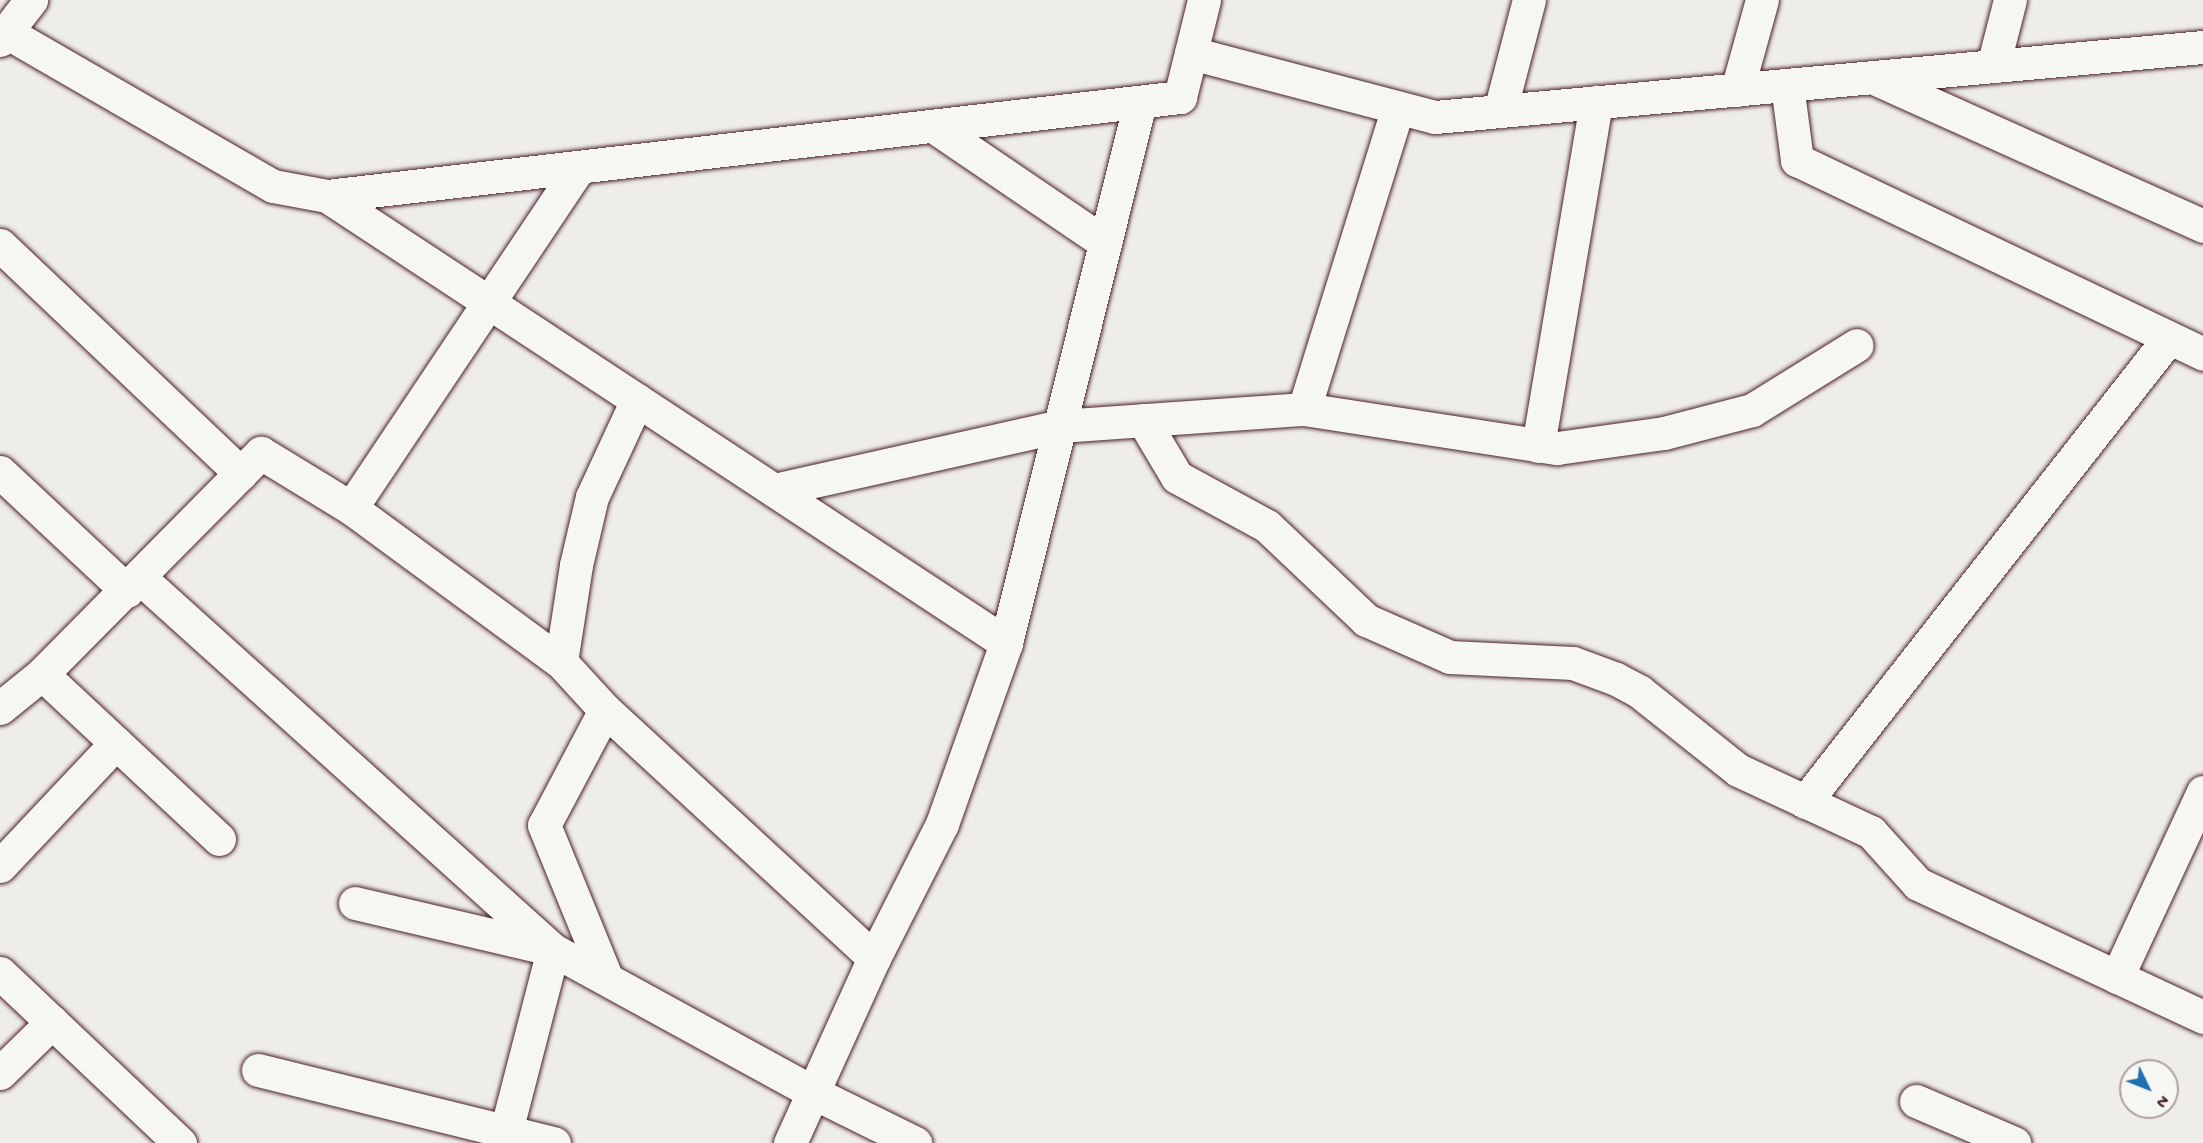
<!DOCTYPE html>
<style>
body{margin:0}
#map{position:relative;width:2203px;height:1143px;overflow:hidden;background:#efedea;font-family:"Gochi Hand",sans-serif}
div>[style]{position:absolute}
.roads{filter:drop-shadow(0 0 2px #4a1f2b) drop-shadow(0 0 2px #4a1f2b)}
.minor>*{height:33px;margin:-16.5px;padding:0 16.5px;transform-origin:16.5px;border-radius:16.5px;background:#f6f6f2}
.major>*{height:33px;margin:-16.5px;padding:0 16.5px;transform-origin:16.5px;border-radius:16.5px;background:#f6f6f2}
span{translate:-50% -50%;white-space:nowrap;text-align:center;line-height:1.15;-webkit-text-stroke:6px #f6f6f2;paint-order:stroke}
.north{position:absolute;left:2119px;top:1059px;width:60px;height:60px;box-sizing:border-box;background:#f6f6f2;border:2px solid #b1a0a2;border-radius:50%;rotate:133deg;font-size:16px;font-weight:700;line-height:24px;text-align:center;color:#4a1f2b}
.north::after{content:'';display:block;margin:auto;width:21px;height:27px;background:#1f6fb2;clip-path:polygon(50% 0,100% 100%,50% 72%,0 100%)}
</style>
<div id="map">
<div class="roads">
<div class="minor">
<div style="left:6px;top:32px;width:308px;rotate:30deg"></div>
<div style="left:273px;top:186px;width:55px;rotate:10.5deg"></div>
<div style="left:327px;top:196px;width:859px;rotate:-6.62deg"></div>
<div style="left:1180px;top:97px;width:100px;rotate:-76.1deg"></div>
<div style="left:1191px;top:53px;width:252px;rotate:14.7deg"></div>
<div style="left:1435px;top:117px;width:771px;rotate:-5.21deg"></div>
<div style="left:1993px;top:66px;width:68px;rotate:-75.6deg"></div>
<div style="left:1874px;top:78px;width:361px;rotate:24.2deg"></div>
<div style="left:1787px;top:85px;width:76px;rotate:82.4deg"></div>
<div style="left:1797px;top:160px;width:450px;rotate:25.5deg"></div>
<div style="left:1737px;top:90px;width:93px;rotate:-74.5deg"></div>
<div style="left:1500px;top:111px;width:115px;rotate:-75.4deg"></div>
<div style="left:933px;top:126px;width:208px;rotate:34.2deg"></div>
<div style="left:327px;top:196px;width:813px;rotate:33.36deg"></div>
<div style="left:0;top:245px;width:332px;rotate:43.5deg"></div>
<div style="left:1304px;top:409px;width:315px;rotate:-72.7deg"></div>
<div style="left:1143px;top:420px;width:66px;rotate:59.2deg"></div>
<div style="left:1177px;top:477px;width:102px;rotate:28.6deg"></div>
<div style="left:1267px;top:526px;width:137px;rotate:43.5deg"></div>
<div style="left:1366px;top:620px;width:92px;rotate:23.8deg"></div>
<div style="left:1450px;top:657px;width:123px;rotate:2.8deg"></div>
<div style="left:1573px;top:663px;width:46px;rotate:20.4deg"></div>
<div style="left:1616px;top:679px;width:27px;rotate:28deg"></div>
<div style="left:1640px;top:692px;width:125px;rotate:38.5deg"></div>
<div style="left:1738px;top:770px;width:147px;rotate:25deg"></div>
<div style="left:1871px;top:832px;width:70px;rotate:47.9deg"></div>
<div style="left:1918px;top:884px;width:315px;rotate:25deg"></div>
<div style="left:1538px;top:446px;width:349px;rotate:-80.4deg"></div>
<div style="left:0;top:472px;width:174px;rotate:43.1deg"></div>
<div style="left:774px;top:490px;width:293px;rotate:-12.6deg"></div>
<div style="left:1060px;top:426px;width:245px;rotate:-4deg"></div>
<div style="left:1304px;top:409px;width:256px;rotate:8.8deg"></div>
<div style="left:1557px;top:448px;width:108px;rotate:-8deg"></div>
<div style="left:1664px;top:433px;width:91px;rotate:-14.6deg"></div>
<div style="left:1752px;top:410px;width:123px;rotate:-31.8deg"></div>
<div style="left:351px;top:508px;width:410px;rotate:-56.2deg"></div>
<div style="left:139px;top:577px;width:557px;rotate:42.02deg"></div>
<div style="left:553px;top:950px;width:298px;rotate:28.7deg"></div>
<div style="left:814px;top:1093px;width:113px;rotate:26.3deg"></div>
<div style="left:561px;top:662px;width:98px;rotate:-81.2deg"></div>
<div style="left:576px;top:565px;width:70px;rotate:-76.8deg"></div>
<div style="left:592px;top:497px;width:107px;rotate:-65.1deg"></div>
<div style="left:42px;top:674px;width:242px;rotate:43deg"></div>
<div style="left:0;top:708px;width:54px;rotate:-39deg"></div>
<div style="left:42px;top:674px;width:311px;rotate:-45.3deg"></div>
<div style="left:261px;top:453px;width:105px;rotate:31.4deg"></div>
<div style="left:351px;top:508px;width:260px;rotate:36.3deg"></div>
<div style="left:561px;top:662px;width:65px;rotate:47.5deg"></div>
<div style="left:605px;top:710px;width:366px;rotate:42.7deg"></div>
<div style="left:605px;top:710px;width:130px;rotate:117.9deg"></div>
<div style="left:544px;top:825px;width:166px;rotate:67.8deg"></div>
<div style="left:1805px;top:802px;width:588px;rotate:-51.9deg"></div>
<div style="left:0;top:866px;width:169px;rotate:-46.7deg"></div>
<div style="left:355px;top:903px;width:201px;rotate:13.2deg"></div>
<div style="left:0;top:973px;width:248px;rotate:43.4deg"></div>
<div style="left:2117px;top:977px;width:204px;rotate:-65.1deg"></div>
<div style="left:258px;top:1070px;width:305px;rotate:13.9deg"></div>
<div style="left:0;top:1073px;width:73px;rotate:-44.4deg"></div>
<div style="left:1916px;top:1101px;width:107px;rotate:23.2deg"></div>
<div style="left:503px;top:1143px;width:199px;rotate:-75.5deg"></div>
<div style="left:790px;top:1143px;width:203px;rotate:-65.6deg"></div>
<div style="left:874px;top:958px;width:150px;rotate:-63.1deg"></div>
<div style="left:942px;top:824px;width:192px;rotate:-70.5deg"></div>
<div style="left:1006px;top:643px;width:557px;rotate:-76.09deg"></div>
</div>
<div class="major">
<div style="left:0;top:40px;width:51px;rotate:-52.2deg"></div>
</div>
</div>
<div class="north">N</div>
</div>
